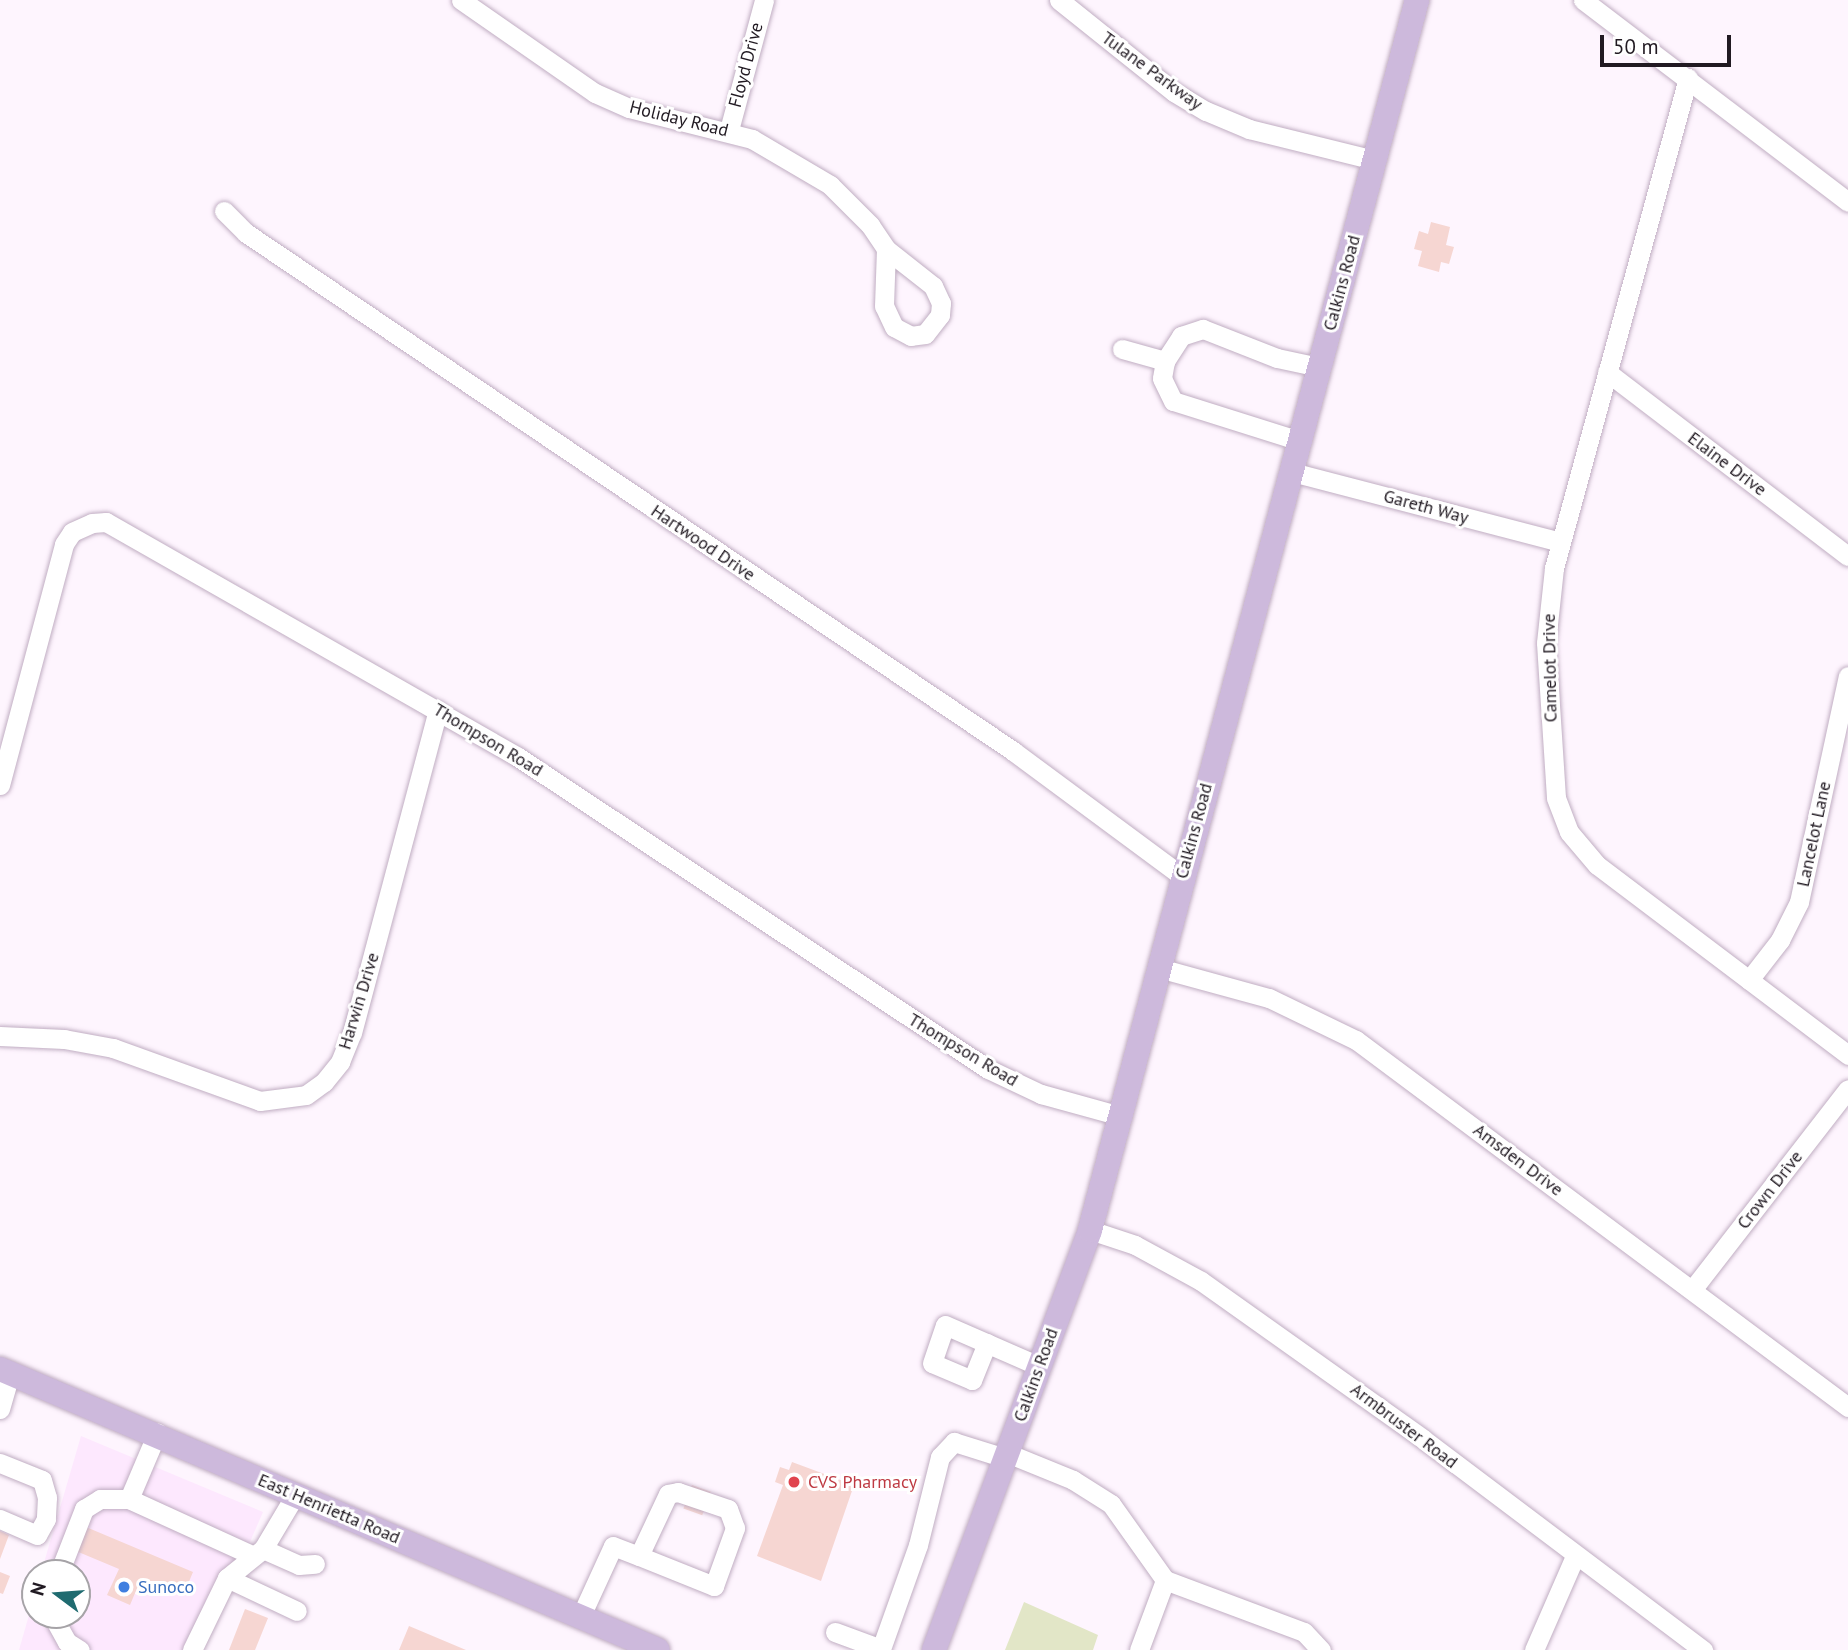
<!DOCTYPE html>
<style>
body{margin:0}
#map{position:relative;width:1848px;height:1650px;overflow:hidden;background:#fef5fe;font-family:"PT Sans",sans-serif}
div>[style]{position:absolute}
.built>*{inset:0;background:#fde8fe}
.green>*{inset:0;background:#e2e6c7}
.building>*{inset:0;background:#f6d6d2;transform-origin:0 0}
.roads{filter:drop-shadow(0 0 2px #c0adc2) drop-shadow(0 0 2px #c0adc2)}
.minor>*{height:19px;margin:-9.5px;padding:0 9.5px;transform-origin:9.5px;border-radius:9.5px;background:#fff}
.major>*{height:24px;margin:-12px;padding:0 12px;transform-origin:12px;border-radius:12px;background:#cdb9dc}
.dots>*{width:19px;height:19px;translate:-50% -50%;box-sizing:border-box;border:4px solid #fff;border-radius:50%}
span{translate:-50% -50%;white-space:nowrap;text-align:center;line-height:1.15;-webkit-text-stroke:6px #fff;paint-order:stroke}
.street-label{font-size:18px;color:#211a22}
.health-label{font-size:18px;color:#be3a42}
.left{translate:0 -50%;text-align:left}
.shop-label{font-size:18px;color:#366cbe}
.north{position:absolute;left:21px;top:1559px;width:70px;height:70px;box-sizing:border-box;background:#fff;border:2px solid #a6a3a7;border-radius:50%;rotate:286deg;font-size:19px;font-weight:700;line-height:28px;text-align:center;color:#211a22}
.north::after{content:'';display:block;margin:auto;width:24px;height:32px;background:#1f6b70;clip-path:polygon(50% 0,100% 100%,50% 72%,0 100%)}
.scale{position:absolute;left:1600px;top:35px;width:131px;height:32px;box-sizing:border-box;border:4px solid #211a22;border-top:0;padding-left:9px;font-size:21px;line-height:24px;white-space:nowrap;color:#211a22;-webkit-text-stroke:5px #fff;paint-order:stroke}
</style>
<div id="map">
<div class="built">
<div style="clip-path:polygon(81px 1436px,263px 1512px,203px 1650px,19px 1650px,35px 1594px,35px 1615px,77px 1615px,77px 1573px,41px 1573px)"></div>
</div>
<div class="green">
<div style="clip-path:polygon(1024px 1602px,1098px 1635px,1093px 1650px,1005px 1650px)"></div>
</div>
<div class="building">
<div style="clip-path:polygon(1431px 222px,1450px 227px,1446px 245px,1454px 247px,1449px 264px,1441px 262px,1439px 272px,1418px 266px,1422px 251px,1414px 249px,1419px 231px,1428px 234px)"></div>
<div style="clip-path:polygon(792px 1462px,854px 1485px,821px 1581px,757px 1556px,783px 1485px,775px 1482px,780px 1467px,789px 1470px)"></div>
<div style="left:692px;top:1485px;width:20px;height:25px;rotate:20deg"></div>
<div style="clip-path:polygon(86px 1527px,193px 1572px,183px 1596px,141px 1579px,130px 1605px,107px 1595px,119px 1569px,76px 1551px)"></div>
<div style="clip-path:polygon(0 1531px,9px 1535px,0 1559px)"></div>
<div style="clip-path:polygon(0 1572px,10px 1576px,3px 1594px,0 1593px)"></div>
<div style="clip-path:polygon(245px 1609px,268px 1618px,255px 1650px,229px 1650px)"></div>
<div style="clip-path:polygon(409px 1626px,466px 1650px,399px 1650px)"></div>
</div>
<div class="roads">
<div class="minor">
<div style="left:461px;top:0;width:163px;rotate:34.8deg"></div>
<div style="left:595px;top:93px;width:37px;rotate:24deg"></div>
<div style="left:629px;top:108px;width:127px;rotate:14.1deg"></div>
<div style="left:752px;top:139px;width:91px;rotate:30.5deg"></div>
<div style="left:830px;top:185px;width:57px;rotate:45deg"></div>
<div style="left:870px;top:225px;width:29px;rotate:56deg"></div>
<div style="left:886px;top:249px;width:60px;rotate:38.2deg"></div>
<div style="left:933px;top:286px;width:19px;rotate:65deg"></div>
<div style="left:941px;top:303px;width:12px;rotate:95deg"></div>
<div style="left:940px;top:315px;width:24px;rotate:128deg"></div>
<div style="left:925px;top:334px;width:14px;rotate:172deg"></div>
<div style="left:911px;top:336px;width:19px;rotate:-152deg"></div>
<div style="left:894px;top:327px;width:23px;rotate:-115deg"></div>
<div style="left:884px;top:306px;width:57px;rotate:-88deg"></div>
<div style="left:1059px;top:0;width:147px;rotate:38.7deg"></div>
<div style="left:1174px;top:92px;width:37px;rotate:31deg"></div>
<div style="left:1206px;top:111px;width:47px;rotate:22.7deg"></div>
<div style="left:1249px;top:129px;width:129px;rotate:13.9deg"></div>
<div style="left:1583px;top:0;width:333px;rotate:37.3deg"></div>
<div style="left:1688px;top:78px;width:508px;rotate:105.29deg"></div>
<div style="left:1554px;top:568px;width:75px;rotate:96.1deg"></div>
<div style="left:1546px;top:643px;width:155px;rotate:86.3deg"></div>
<div style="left:1556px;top:798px;width:36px;rotate:69deg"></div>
<div style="left:1569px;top:832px;width:43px;rotate:49.7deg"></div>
<div style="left:1597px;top:865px;width:315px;rotate:37.1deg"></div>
<div style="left:729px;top:130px;width:135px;rotate:-74.9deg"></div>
<div style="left:224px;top:211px;width:31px;rotate:45deg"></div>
<div style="left:246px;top:233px;width:926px;rotate:34.03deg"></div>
<div style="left:1013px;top:751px;width:210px;rotate:36.5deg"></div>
<div style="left:1122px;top:349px;width:45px;rotate:15.6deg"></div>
<div style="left:1607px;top:372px;width:303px;rotate:37.4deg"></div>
<div style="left:1300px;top:441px;width:133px;rotate:-162.5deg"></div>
<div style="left:1173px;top:401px;width:25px;rotate:-116deg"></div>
<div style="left:1162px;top:378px;width:17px;rotate:-80deg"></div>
<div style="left:1165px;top:361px;width:30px;rotate:-57deg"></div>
<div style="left:1181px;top:336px;width:23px;rotate:-18deg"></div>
<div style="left:1203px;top:329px;width:79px;rotate:21.4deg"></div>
<div style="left:1277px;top:358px;width:43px;rotate:12.1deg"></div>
<div style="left:1292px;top:472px;width:277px;rotate:14.6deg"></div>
<div style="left:0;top:785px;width:249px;rotate:-75.1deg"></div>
<div style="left:64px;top:544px;width:14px;rotate:-56deg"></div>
<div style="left:72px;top:532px;width:22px;rotate:-24deg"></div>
<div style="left:92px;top:523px;width:14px;rotate:-4deg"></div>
<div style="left:106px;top:522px;width:474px;rotate:29.7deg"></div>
<div style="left:518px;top:757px;width:564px;rotate:33.58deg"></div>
<div style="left:988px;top:1069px;width:59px;rotate:25.3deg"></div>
<div style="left:1041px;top:1094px;width:83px;rotate:15.4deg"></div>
<div style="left:1159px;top:968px;width:114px;rotate:15.3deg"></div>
<div style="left:1269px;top:998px;width:97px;rotate:25.8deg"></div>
<div style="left:1356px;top:1040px;width:614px;rotate:36.72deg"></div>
<div style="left:1749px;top:980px;width:51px;rotate:-52.2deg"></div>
<div style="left:1780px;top:940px;width:42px;rotate:-63.4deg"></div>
<div style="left:1799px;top:902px;width:231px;rotate:-77.8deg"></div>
<div style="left:0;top:1036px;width:64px;rotate:2.7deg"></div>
<div style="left:64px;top:1039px;width:50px;rotate:10.4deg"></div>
<div style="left:113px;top:1048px;width:156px;rotate:19.8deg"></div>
<div style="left:260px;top:1101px;width:46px;rotate:-7.4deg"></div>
<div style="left:306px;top:1095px;width:22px;rotate:-36deg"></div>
<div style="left:324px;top:1082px;width:26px;rotate:-51deg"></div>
<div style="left:340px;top:1062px;width:31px;rotate:-68deg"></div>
<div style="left:352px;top:1033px;width:334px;rotate:-75.1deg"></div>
<div style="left:1090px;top:1230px;width:47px;rotate:18.4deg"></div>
<div style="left:1135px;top:1245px;width:75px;rotate:28.6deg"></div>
<div style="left:1201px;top:1281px;width:272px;rotate:35.4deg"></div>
<div style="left:1423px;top:1439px;width:351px;rotate:37deg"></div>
<div style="left:1692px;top:1290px;width:254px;rotate:-52.2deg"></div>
<div style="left:987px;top:1343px;width:40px;rotate:112deg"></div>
<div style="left:972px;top:1380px;width:43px;rotate:-157deg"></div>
<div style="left:932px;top:1363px;width:40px;rotate:-71.1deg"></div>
<div style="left:945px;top:1325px;width:103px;rotate:23.6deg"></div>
<div style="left:0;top:1409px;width:37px;rotate:-74deg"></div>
<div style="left:1007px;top:1453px;width:71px;rotate:22.2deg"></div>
<div style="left:1073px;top:1480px;width:45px;rotate:32.3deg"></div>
<div style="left:1111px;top:1504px;width:93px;rotate:54.6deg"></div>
<div style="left:1165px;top:1580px;width:148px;rotate:20.5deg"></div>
<div style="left:1304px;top:1632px;width:25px;rotate:47deg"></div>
<div style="left:0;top:1463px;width:45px;rotate:22deg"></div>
<div style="left:42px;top:1480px;width:18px;rotate:74deg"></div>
<div style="left:47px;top:1497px;width:22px;rotate:93deg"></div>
<div style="left:46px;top:1519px;width:18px;rotate:119deg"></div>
<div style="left:37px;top:1535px;width:40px;rotate:-156.6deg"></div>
<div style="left:129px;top:1499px;width:137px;rotate:24.5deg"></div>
<div style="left:263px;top:1549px;width:39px;rotate:24deg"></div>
<div style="left:299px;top:1565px;width:16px;rotate:-4deg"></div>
<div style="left:59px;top:1573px;width:69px;rotate:-68.7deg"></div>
<div style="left:84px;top:1509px;width:19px;rotate:-32deg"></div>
<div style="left:100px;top:1499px;width:29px"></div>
<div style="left:129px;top:1499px;width:72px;rotate:-67deg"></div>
<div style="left:227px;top:1578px;width:77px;rotate:25.2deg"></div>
<div style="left:52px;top:1615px;width:31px;rotate:61deg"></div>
<div style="left:67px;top:1642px;width:15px;rotate:32deg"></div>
<div style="left:580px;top:1618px;width:79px;rotate:-65.4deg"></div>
<div style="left:613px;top:1546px;width:28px;rotate:21deg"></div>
<div style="left:639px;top:1556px;width:81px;rotate:21.8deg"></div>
<div style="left:714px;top:1586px;width:62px;rotate:-70.1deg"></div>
<div style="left:735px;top:1528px;width:20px;rotate:-110deg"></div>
<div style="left:728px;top:1509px;width:53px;rotate:-161.2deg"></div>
<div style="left:678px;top:1492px;width:10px;rotate:169deg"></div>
<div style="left:668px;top:1494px;width:68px;rotate:115.1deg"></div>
<div style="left:835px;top:1632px;width:49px;rotate:20.3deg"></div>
<div style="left:881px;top:1649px;width:110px;rotate:-70.4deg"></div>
<div style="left:918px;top:1545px;width:91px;rotate:-76deg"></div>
<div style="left:940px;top:1457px;width:21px;rotate:-47deg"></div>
<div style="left:954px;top:1442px;width:53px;rotate:17.4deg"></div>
<div style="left:192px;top:1650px;width:80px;rotate:-64.1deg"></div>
<div style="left:227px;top:1578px;width:46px;rotate:-38.9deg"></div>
<div style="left:263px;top:1549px;width:63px;rotate:-59.3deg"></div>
<div style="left:1139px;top:1650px;width:75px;rotate:-69.6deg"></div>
<div style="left:1534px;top:1650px;width:103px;rotate:-66.4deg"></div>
</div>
<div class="major">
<div style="left:0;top:1369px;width:715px;rotate:23.12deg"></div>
<div style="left:934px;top:1650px;width:448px;rotate:-69.6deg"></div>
<div style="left:1090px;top:1230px;width:1273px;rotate:-75.11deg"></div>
</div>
</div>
<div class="dots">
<div style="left:794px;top:1482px;background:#e0444e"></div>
<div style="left:124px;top:1587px;background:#3f7fe0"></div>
</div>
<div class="street-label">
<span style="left:746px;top:65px;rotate:-75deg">Floyd Drive</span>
<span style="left:1152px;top:71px;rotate:36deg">Tulane Parkway</span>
<span style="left:679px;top:119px;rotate:14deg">Holiday Road</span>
<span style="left:1342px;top:283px;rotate:-75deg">Calkins Road</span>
<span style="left:1727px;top:464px;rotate:37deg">Elaine Drive</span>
<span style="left:1426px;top:507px;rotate:15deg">Gareth Way</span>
<span style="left:703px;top:543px;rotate:34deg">Hartwood Drive</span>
<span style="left:1550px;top:668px;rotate:-91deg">Camelot Drive</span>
<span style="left:488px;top:740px;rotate:31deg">Thompson Road</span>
<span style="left:1194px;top:831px;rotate:-75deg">Calkins Road</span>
<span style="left:1814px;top:834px;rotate:-78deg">Lancelot Lane</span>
<span style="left:359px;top:1001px;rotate:-73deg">Harwin Drive</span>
<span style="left:963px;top:1050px;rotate:31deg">Thompson Road</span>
<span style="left:1518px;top:1160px;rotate:37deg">Amsden Drive</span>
<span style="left:1770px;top:1190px;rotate:-52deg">Crown Drive</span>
<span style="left:1036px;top:1375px;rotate:-70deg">Calkins Road</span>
<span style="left:1404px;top:1426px;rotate:37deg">Armbruster Road</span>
<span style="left:329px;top:1509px;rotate:23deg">East Henrietta Road</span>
</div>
<div class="health-label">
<span class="left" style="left:808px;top:1482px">CVS Pharmacy</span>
</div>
<div class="shop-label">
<span class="left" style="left:138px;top:1587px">Sunoco</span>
</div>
<div class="north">N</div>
<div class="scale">50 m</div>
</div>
